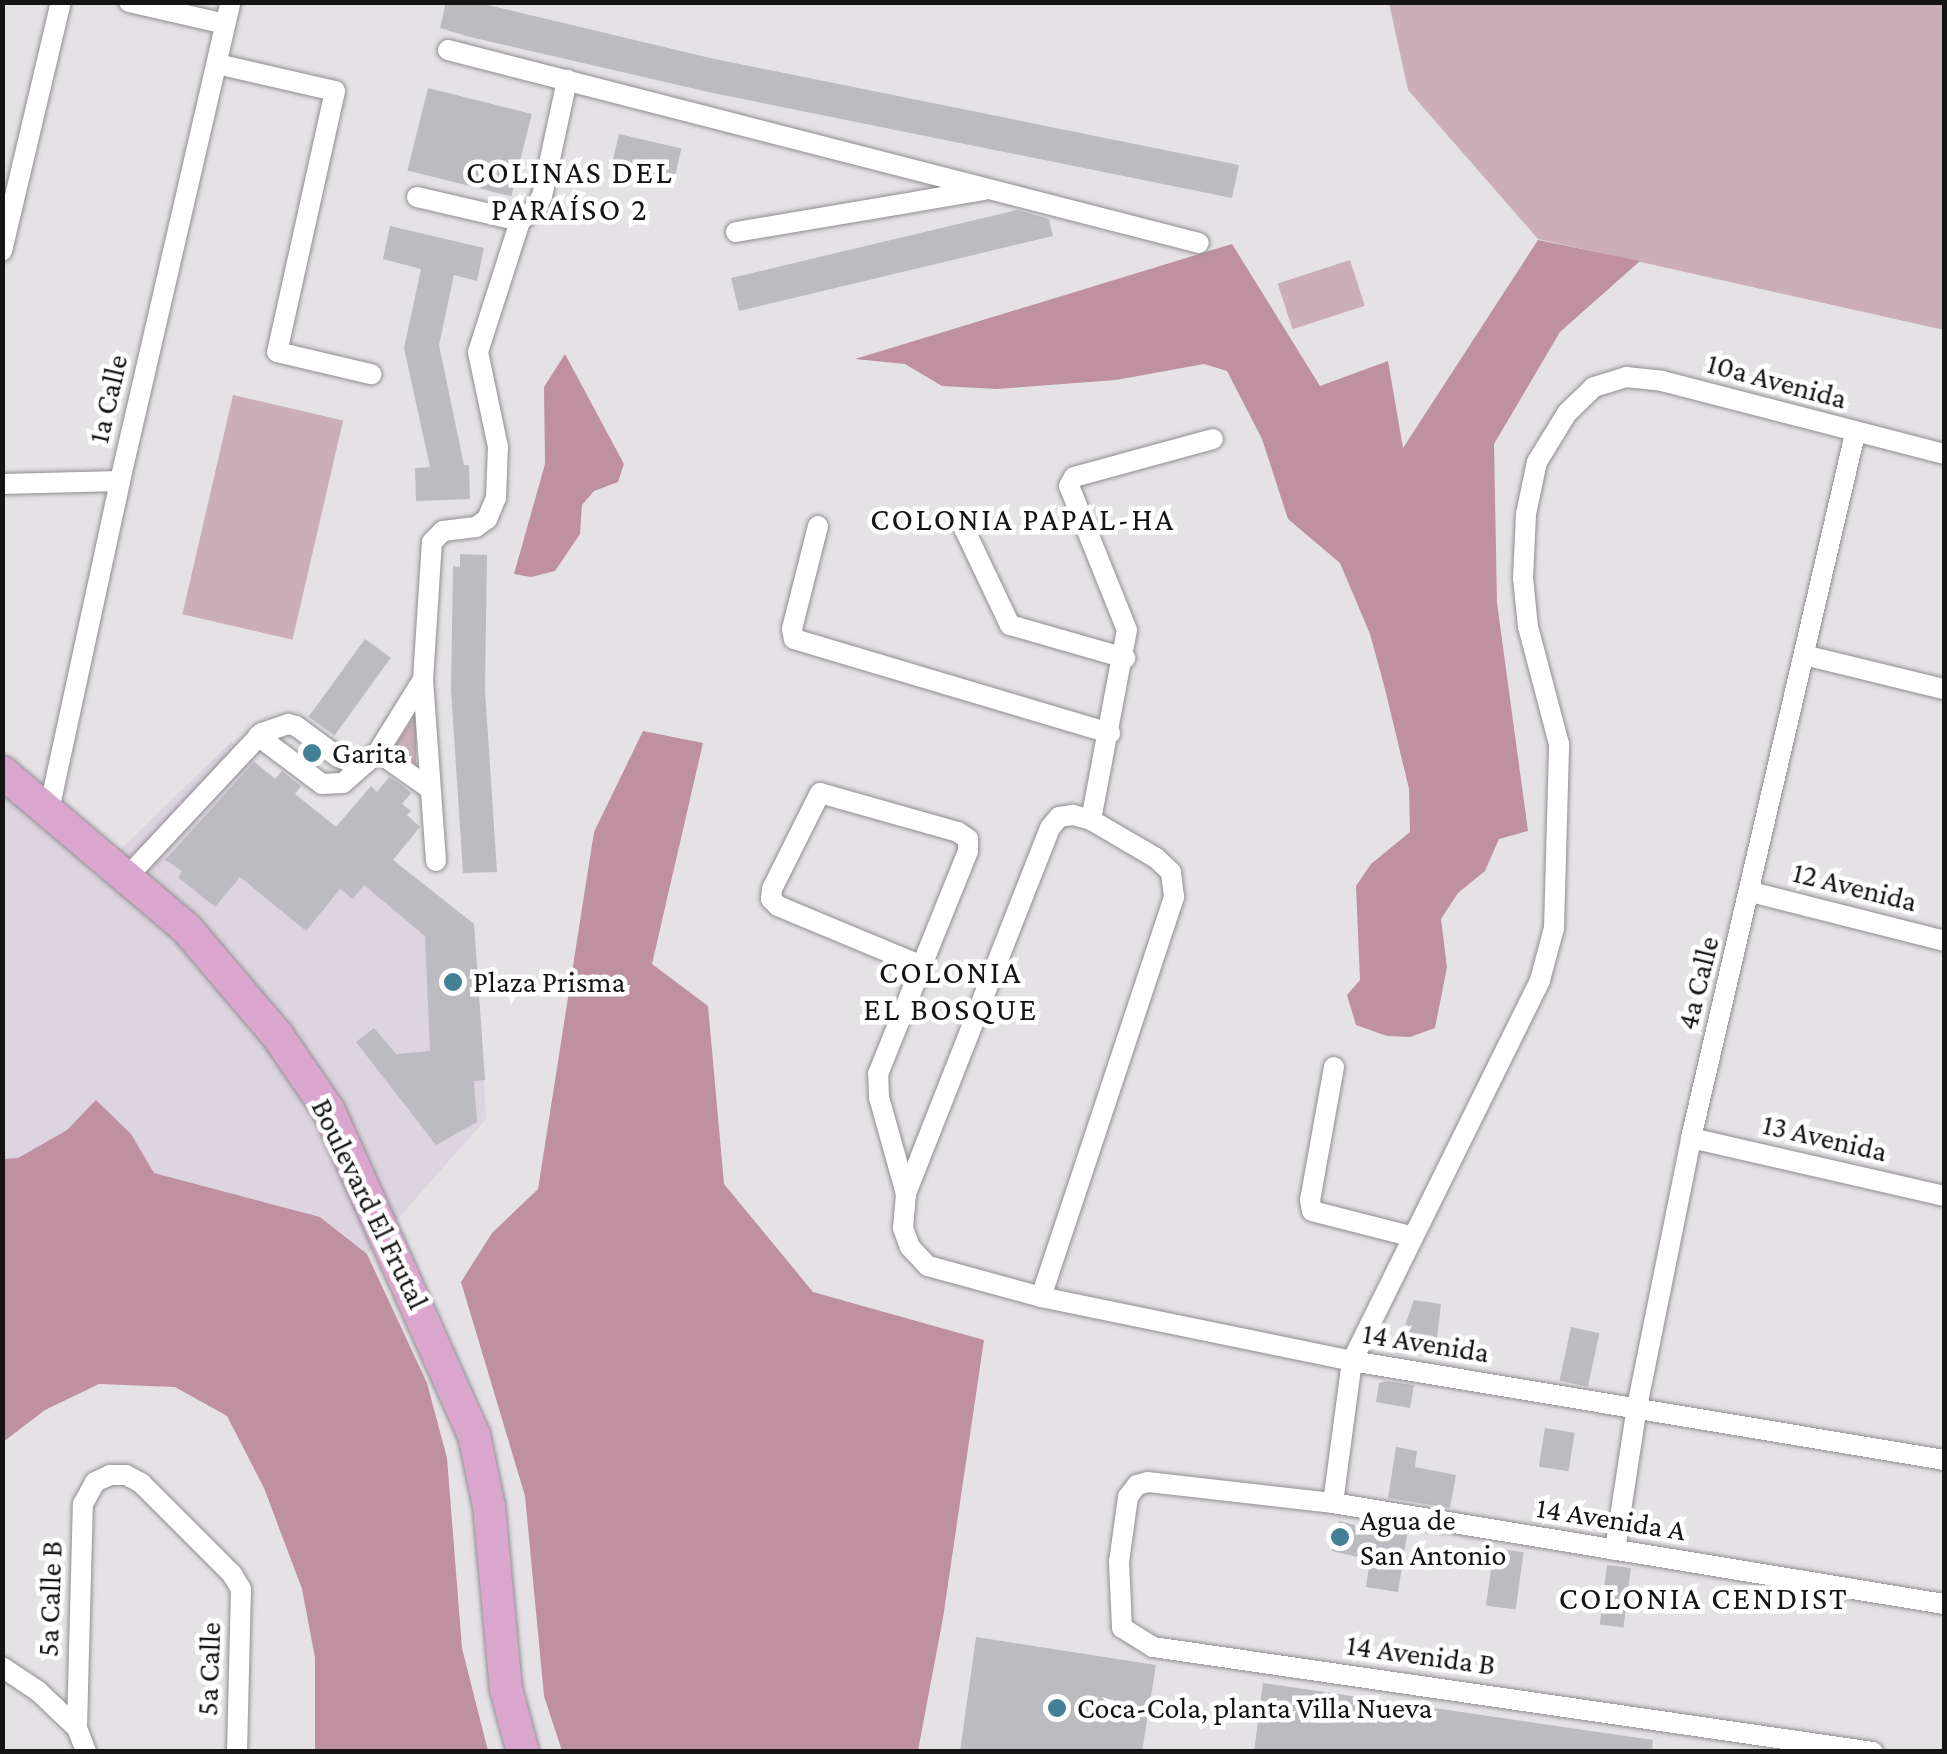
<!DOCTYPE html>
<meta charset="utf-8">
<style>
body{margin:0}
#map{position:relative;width:1947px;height:1754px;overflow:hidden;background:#e5e2e6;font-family:"Crimson Pro",serif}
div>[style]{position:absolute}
.built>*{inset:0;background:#dcd4de}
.green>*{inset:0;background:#cbaeb7;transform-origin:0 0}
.forest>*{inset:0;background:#be90a0}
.building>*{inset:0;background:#bcbbc0;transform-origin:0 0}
.roads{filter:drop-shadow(0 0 2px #908d91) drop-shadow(0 0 2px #908d91)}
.minor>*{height:20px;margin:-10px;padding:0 10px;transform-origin:10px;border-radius:10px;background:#fff}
.primary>*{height:32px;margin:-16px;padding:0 16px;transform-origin:16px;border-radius:16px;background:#dba6ce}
.dots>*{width:28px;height:28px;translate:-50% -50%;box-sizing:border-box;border:5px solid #fff;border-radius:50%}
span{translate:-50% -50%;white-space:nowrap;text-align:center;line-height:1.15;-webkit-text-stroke:9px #fff;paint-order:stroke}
.street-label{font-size:30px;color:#151415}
.poi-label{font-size:30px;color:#151415}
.left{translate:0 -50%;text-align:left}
.neighbourhood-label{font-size:32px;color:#151415;letter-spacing:2.5px}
.frame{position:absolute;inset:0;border:5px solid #151415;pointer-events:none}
</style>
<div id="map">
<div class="built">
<div style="clip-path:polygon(231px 742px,342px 832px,349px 825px,474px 924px,486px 1119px,367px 1254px,320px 1217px,154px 1173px,131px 1134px,96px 1101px,67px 1130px,18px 1158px,3px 1159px,3px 795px,44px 825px,99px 877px,124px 846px)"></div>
</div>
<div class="green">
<div style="clip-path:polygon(1389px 3px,1944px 3px,1944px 330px,1538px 239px,1408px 90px)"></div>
<div style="left:1350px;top:260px;width:48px;height:76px;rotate:72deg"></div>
<div style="left:233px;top:395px;width:113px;height:225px;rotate:13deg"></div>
<div style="clip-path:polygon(416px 714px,416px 765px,394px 746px)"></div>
</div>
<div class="forest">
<div style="clip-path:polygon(1538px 240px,1640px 261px,1560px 332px,1494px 444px,1497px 603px,1528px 831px,1499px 839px,1485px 871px,1458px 893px,1441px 919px,1447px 967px,1435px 1028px,1410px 1037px,1387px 1036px,1356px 1025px,1347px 995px,1360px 980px,1356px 886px,1371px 864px,1410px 832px,1409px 789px,1385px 689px,1370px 634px,1340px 563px,1288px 519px,1262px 439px,1227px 371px,1204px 364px,1116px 380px,997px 389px,942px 386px,905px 364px,855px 359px,1232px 244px,1320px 386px,1388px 361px,1403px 448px)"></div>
<div style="clip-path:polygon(565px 354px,624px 464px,618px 482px,594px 491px,582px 505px,580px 534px,555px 571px,531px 577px,514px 574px,545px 464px,544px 387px)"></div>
<div style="clip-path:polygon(643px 731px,703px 743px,652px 964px,708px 1006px,724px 1184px,813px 1292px,984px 1340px,943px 1618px,918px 1751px,562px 1751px,544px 1696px,525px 1496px,461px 1282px,492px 1233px,538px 1189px,594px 832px)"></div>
<div style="clip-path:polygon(96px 1100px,131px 1134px,154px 1173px,320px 1217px,367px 1254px,427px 1383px,447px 1458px,462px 1648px,488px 1751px,315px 1751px,315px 1658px,302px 1589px,264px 1488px,227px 1416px,175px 1387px,99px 1384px,45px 1410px,3px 1442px,3px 1159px,18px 1158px,67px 1130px)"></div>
</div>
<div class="building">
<div style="clip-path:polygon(446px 2px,475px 2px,710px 58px,1239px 165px,1232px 198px,713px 93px,470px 37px,440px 28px)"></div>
<div style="left:428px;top:88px;width:107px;height:85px;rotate:14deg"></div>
<div style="left:619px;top:134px;width:64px;height:33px;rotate:13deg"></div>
<div style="clip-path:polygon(1017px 210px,1049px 219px,1053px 236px,739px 311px,731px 278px)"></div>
<div style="clip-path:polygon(390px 226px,484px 248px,477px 281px,454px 275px,439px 345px,464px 465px,469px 465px,470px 499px,416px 501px,415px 468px,430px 467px,404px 348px,421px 269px,383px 259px)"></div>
<div style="clip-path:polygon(460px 554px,487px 555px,485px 690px,497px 872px,463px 873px,451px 690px,453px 566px,460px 567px)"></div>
<div style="left:365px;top:639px;width:32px;height:96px;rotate:36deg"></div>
<div style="clip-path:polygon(254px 762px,275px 779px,282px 771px,301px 786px,295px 794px,336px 827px,371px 786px,377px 792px,389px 777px,402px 785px,411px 793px,402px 804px,411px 811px,407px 815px,420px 827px,393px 860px,474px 924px,485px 1080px,474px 1081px,477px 1122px,436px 1145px,356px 1042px,374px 1028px,396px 1054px,430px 1051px,425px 936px,364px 885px,353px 899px,340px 889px,306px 931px,240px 877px,215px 907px,178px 877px,182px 871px,165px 860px)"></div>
<div style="clip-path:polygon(1414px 1300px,1441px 1304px,1435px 1356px,1395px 1354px)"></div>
<div style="left:1571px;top:1327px;width:29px;height:55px;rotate:12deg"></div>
<div style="clip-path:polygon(1386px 1381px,1414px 1385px,1410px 1408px,1376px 1402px,1379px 1383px)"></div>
<div style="left:1545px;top:1428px;width:30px;height:39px;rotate:9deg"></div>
<div style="clip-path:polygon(1396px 1447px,1417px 1451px,1415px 1467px,1456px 1475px,1450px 1508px,1388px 1498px)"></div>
<div style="clip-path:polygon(1339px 1521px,1383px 1532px,1384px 1525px,1408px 1529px,1398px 1592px,1366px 1587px,1370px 1560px,1332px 1551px)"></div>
<div style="left:1494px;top:1548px;width:30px;height:58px;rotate:8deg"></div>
<div style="left:1607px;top:1565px;width:24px;height:60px;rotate:7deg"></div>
<div style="clip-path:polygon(976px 1637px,1156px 1665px,1142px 1752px,960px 1752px)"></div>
<div style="clip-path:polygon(1263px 1683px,1653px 1740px,1652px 1752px,1254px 1752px)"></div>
</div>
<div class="roads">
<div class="minor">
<div style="left:129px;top:2px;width:98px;rotate:12.9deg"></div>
<div style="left:448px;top:50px;width:775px;rotate:14.41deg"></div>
<div style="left:217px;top:64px;width:121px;rotate:12.9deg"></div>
<div style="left:335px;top:91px;width:267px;rotate:102.5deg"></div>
<div style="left:277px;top:352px;width:97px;rotate:13.2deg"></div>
<div style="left:417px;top:197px;width:106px;rotate:13.1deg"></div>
<div style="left:736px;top:232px;width:252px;rotate:-9.6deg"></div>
<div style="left:2px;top:251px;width:256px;rotate:-76.7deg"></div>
<div style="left:2px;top:484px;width:118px;rotate:-1.5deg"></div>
<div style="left:962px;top:524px;width:112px;rotate:64.6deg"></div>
<div style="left:1010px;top:625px;width:120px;rotate:16deg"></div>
<div style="left:818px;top:526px;width:106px;rotate:104.2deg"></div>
<div style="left:792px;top:629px;width:10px;rotate:79deg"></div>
<div style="left:794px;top:639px;width:330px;rotate:16.6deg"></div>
<div style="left:1804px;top:655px;width:144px;rotate:13.7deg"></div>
<div style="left:258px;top:736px;width:80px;rotate:36.9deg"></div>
<div style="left:322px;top:784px;width:21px;rotate:-3deg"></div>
<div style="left:343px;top:783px;width:47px;rotate:-41.5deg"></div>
<div style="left:378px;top:752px;width:84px;rotate:-58.2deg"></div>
<div style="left:378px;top:752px;width:62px;rotate:35.2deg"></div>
<div style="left:49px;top:810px;width:337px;rotate:-77.8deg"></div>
<div style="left:120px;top:481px;width:492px;rotate:-77deg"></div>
<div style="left:1091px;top:820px;width:193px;rotate:-79.3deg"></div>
<div style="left:1127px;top:630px;width:155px;rotate:-111.9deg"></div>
<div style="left:1069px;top:486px;width:10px;rotate:-61deg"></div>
<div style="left:1074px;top:477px;width:144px;rotate:-15.3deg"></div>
<div style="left:436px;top:861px;width:181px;rotate:-94.1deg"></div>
<div style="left:423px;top:680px;width:138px;rotate:-86.3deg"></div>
<div style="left:432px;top:542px;width:16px;rotate:-45deg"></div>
<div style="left:443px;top:531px;width:33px;rotate:-7deg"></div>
<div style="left:476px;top:527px;width:14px;rotate:-36deg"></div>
<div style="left:487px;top:519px;width:23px;rotate:-67deg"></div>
<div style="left:496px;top:498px;width:51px;rotate:-87.8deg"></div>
<div style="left:498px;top:447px;width:97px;rotate:-101.9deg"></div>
<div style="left:478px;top:352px;width:138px;rotate:-72.2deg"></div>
<div style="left:520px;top:221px;width:19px;rotate:-39deg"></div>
<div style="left:535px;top:209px;width:15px;rotate:-62deg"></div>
<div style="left:542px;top:196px;width:119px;rotate:-77.8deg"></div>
<div style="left:128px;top:876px;width:196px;rotate:-46.9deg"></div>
<div style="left:262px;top:733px;width:28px;rotate:-19deg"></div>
<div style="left:288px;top:724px;width:8px;rotate:14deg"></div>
<div style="left:296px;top:726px;width:52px;rotate:36.4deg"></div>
<div style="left:338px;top:757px;width:19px;rotate:21deg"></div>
<div style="left:356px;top:764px;width:10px;rotate:-6deg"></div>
<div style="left:1751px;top:892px;width:199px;rotate:14.2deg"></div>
<div style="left:1334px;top:1067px;width:135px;rotate:100.2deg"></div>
<div style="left:1310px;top:1200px;width:11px;rotate:80deg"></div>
<div style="left:1312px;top:1211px;width:101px;rotate:14.3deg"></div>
<div style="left:1691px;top:1138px;width:260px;rotate:12.9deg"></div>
<div style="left:906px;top:1194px;width:101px;rotate:-105.6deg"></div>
<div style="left:879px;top:1097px;width:23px;rotate:-92deg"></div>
<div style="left:878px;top:1074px;width:240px;rotate:-68deg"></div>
<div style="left:968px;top:851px;width:12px;rotate:-90deg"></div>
<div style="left:968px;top:839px;width:12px;rotate:-145deg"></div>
<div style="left:958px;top:832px;width:143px;rotate:-164.2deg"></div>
<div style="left:820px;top:793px;width:107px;rotate:116.6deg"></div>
<div style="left:772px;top:889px;width:10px;rotate:96deg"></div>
<div style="left:771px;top:899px;width:10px;rotate:45deg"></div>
<div style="left:778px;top:906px;width:154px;rotate:22.6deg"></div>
<div style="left:1041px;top:1297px;width:422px;rotate:-71.6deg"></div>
<div style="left:1174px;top:897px;width:25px;rotate:-97deg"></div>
<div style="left:1171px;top:872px;width:21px;rotate:-137deg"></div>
<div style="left:1156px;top:858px;width:75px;rotate:-149.7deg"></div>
<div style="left:1091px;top:820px;width:19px;rotate:-164deg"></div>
<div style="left:1073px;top:815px;width:14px;rotate:172deg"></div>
<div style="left:1059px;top:817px;width:14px;rotate:129deg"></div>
<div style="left:1050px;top:828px;width:393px;rotate:111.5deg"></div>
<div style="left:906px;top:1194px;width:34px;rotate:95deg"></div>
<div style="left:903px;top:1228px;width:20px;rotate:70deg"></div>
<div style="left:910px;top:1247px;width:26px;rotate:47deg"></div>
<div style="left:928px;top:1266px;width:117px;rotate:15.3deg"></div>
<div style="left:1041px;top:1297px;width:318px;rotate:11.6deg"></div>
<div style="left:1352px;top:1361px;width:600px;rotate:9.49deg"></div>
<div style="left:1333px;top:1503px;width:143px;rotate:-82.4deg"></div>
<div style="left:1352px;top:1361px;width:425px;rotate:-63.7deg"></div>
<div style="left:1540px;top:980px;width:54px;rotate:-74.9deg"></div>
<div style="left:1554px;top:928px;width:184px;rotate:-88.4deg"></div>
<div style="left:1559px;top:744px;width:121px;rotate:-104.8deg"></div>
<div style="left:1528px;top:627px;width:49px;rotate:-95.8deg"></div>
<div style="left:1523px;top:578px;width:64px;rotate:-87.3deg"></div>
<div style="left:1526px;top:514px;width:53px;rotate:-78.1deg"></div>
<div style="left:1537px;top:462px;width:57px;rotate:-58.5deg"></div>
<div style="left:1567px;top:413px;width:37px;rotate:-44deg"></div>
<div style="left:1594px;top:387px;width:34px;rotate:-17deg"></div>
<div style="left:1626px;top:377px;width:36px;rotate:6deg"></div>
<div style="left:1662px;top:381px;width:291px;rotate:14.5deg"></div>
<div style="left:1615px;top:1550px;width:145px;rotate:-81.3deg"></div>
<div style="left:1637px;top:1407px;width:274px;rotate:-78.6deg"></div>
<div style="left:1691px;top:1138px;width:723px;rotate:-76.89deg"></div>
<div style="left:2px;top:1667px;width:43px;rotate:33.7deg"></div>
<div style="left:38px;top:1691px;width:54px;rotate:43.5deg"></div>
<div style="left:77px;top:1728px;width:26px;rotate:69deg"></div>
<div style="left:77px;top:1728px;width:224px;rotate:-88.5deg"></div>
<div style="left:83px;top:1504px;width:25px;rotate:-61deg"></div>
<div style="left:95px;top:1482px;width:17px;rotate:-25deg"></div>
<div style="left:110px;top:1475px;width:16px"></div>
<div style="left:126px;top:1475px;width:17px;rotate:28deg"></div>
<div style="left:141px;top:1483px;width:129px;rotate:45deg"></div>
<div style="left:232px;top:1574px;width:17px;rotate:59deg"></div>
<div style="left:241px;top:1589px;width:163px;rotate:91.4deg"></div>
<div style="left:1873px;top:1752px;width:728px;rotate:-171.7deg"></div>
<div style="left:1153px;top:1647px;width:36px;rotate:-148deg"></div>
<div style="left:1122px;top:1628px;width:66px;rotate:-92.6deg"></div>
<div style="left:1119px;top:1562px;width:66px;rotate:-82.1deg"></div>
<div style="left:1128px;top:1497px;width:15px;rotate:-53deg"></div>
<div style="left:1137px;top:1485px;width:11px;rotate:-15deg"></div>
<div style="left:1148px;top:1482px;width:186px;rotate:6.5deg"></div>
<div style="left:1333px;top:1503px;width:619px;rotate:9.39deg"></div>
</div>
<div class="primary">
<div style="left:2px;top:772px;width:243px;rotate:40.3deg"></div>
<div style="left:187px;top:929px;width:139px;rotate:49.7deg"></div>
<div style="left:277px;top:1035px;width:92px;rotate:55.6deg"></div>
<div style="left:329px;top:1111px;width:355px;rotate:65.9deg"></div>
<div style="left:474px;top:1435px;width:73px;rotate:78.1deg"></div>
<div style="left:489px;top:1506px;width:184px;rotate:84.7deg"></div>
<div style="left:506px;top:1689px;width:65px;rotate:74.9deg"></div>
</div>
</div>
<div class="dots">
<div style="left:312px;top:753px;background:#438096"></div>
<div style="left:453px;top:982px;background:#438096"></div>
<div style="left:1340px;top:1537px;background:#438096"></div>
<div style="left:1057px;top:1708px;background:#438096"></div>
</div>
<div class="street-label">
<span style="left:1777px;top:381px;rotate:15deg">10a Avenida</span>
<span style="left:108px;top:399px;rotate:-77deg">1a Calle</span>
<span style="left:1855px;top:887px;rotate:14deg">12 Avenida</span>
<span style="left:1698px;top:983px;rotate:-76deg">4a Calle</span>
<span style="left:1825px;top:1138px;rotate:13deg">13 Avenida</span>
<span style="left:370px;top:1204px;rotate:64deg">Boulevard El Frutal</span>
<span style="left:1426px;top:1343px;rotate:9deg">14 Avenida</span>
<span style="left:1611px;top:1519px;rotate:9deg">14 Avenida A</span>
<span style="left:50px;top:1599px;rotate:-88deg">5a Calle B</span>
<span style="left:1421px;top:1655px;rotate:8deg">14 Avenida B</span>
<span style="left:209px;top:1669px;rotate:-88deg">5a Calle</span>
</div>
<div class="poi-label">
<span class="left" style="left:332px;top:753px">Garita</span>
<span class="left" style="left:473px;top:982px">Plaza Prisma</span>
<span class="left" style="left:1360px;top:1537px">Agua de<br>San Antonio</span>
<span class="left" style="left:1077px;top:1708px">Coca-Cola, planta Villa Nueva</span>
</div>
<div class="neighbourhood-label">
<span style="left:570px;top:191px">COLINAS DEL<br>PARAÍSO 2</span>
<span style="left:1023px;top:519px">COLONIA PAPAL-HA</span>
<span style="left:951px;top:991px">COLONIA<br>EL BOSQUE</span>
<span style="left:1704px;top:1598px">COLONIA CENDIST</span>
</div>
<div class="frame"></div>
</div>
